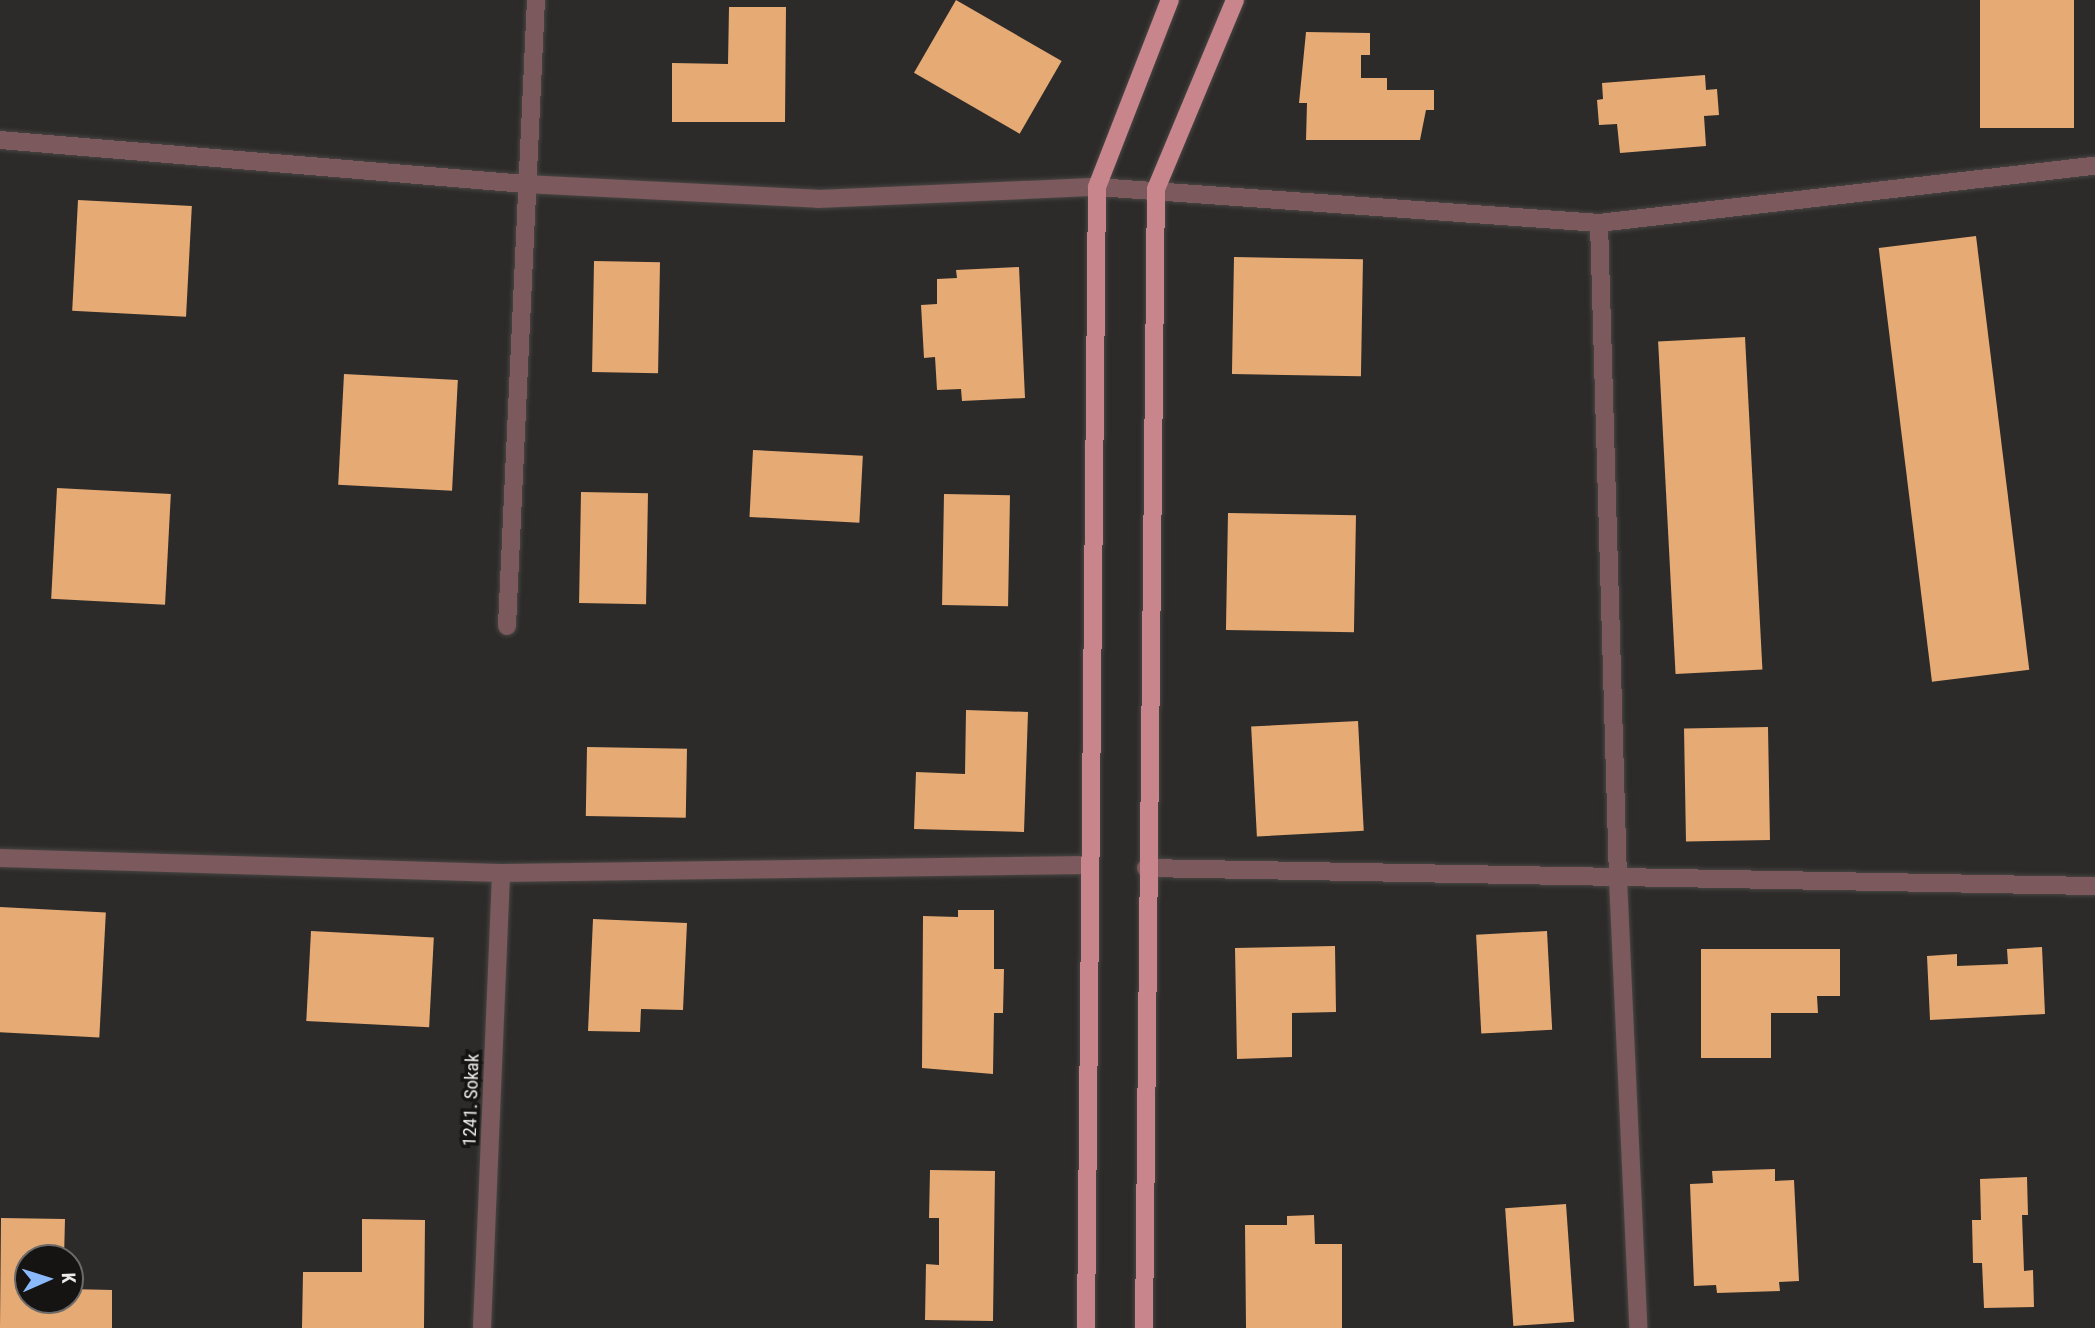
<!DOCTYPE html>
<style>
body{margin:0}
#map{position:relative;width:2095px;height:1328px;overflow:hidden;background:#2d2b29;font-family:"Roboto Condensed",sans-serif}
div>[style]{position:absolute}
.building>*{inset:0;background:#e6aa74;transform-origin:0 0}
.roads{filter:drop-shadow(0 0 2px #484644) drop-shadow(0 0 2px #484644)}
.minor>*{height:18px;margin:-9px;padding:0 9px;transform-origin:9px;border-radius:9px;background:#7b595c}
.major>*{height:18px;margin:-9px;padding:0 9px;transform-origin:9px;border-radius:9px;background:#c9858c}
span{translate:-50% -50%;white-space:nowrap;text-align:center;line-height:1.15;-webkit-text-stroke:7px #151413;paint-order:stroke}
.street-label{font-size:19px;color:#edecea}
.north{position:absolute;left:14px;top:1244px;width:70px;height:70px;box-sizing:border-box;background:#151413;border:2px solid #6b6a69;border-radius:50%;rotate:87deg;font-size:19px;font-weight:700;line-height:28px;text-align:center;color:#edecea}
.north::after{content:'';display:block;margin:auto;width:24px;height:32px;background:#8bbafc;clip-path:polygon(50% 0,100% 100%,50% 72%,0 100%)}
</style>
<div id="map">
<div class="building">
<div style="left:956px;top:0;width:122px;height:84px;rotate:30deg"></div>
<div style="left:1980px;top:0;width:94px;height:128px"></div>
<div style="clip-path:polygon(729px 7px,786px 7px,785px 122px,672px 122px,672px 63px,728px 64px)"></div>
<div style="clip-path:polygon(1306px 32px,1370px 33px,1370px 55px,1361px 55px,1361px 78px,1387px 78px,1387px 90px,1434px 90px,1434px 110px,1426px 110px,1420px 140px,1306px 140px,1307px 103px,1299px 103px)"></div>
<div style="clip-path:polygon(1705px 75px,1706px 90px,1717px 89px,1719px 115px,1704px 116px,1706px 146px,1620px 153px,1617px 124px,1599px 125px,1597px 100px,1603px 99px,1602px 83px)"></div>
<div style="left:78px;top:200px;width:114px;height:111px;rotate:3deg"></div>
<div style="left:1976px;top:236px;width:437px;height:98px;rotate:83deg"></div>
<div style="left:1234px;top:257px;width:129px;height:117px;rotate:1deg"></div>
<div style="left:594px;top:261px;width:66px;height:111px;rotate:1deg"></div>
<div style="clip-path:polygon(1019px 267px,1025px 398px,962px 401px,961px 389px,937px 390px,935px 357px,924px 358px,921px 305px,937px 304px,937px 279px,957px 278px,956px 270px)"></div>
<div style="left:1745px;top:337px;width:333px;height:87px;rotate:87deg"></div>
<div style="left:344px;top:374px;width:114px;height:111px;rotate:3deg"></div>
<div style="left:753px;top:450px;width:110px;height:67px;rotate:3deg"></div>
<div style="left:57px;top:488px;width:114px;height:111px;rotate:3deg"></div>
<div style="left:581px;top:492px;width:67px;height:111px;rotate:1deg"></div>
<div style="left:944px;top:494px;width:66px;height:111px;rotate:1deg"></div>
<div style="left:1228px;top:513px;width:128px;height:117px;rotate:1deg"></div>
<div style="clip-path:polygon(966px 710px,1028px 712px,1024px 832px,914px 829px,916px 772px,965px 774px)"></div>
<div style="left:1358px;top:721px;width:110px;height:107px;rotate:87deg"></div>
<div style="left:1768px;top:727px;width:113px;height:84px;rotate:89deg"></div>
<div style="left:587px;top:747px;width:100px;height:69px;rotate:1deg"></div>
<div style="left:0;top:907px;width:106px;height:125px;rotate:3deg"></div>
<div style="clip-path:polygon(958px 910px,994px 910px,994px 969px,1004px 969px,1003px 1013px,994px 1013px,993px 1074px,922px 1068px,923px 916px,958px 917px)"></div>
<div style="clip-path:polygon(593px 919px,687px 923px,683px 1010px,641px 1009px,640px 1032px,588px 1031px)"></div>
<div style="left:311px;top:931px;width:123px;height:90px;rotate:3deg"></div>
<div style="left:1547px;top:931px;width:99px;height:71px;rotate:87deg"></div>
<div style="clip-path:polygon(1335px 946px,1336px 1012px,1292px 1013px,1292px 1057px,1237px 1059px,1235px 948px)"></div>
<div style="clip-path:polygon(2042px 947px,2045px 1014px,1930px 1020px,1927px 956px,1957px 954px,1957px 966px,2008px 964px,2007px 949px)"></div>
<div style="clip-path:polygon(1701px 949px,1840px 949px,1840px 996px,1817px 996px,1818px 1013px,1771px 1013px,1771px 1058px,1701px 1058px)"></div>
<div style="clip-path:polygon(1775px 1169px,1775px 1181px,1794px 1180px,1799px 1281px,1779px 1282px,1780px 1291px,1717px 1293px,1716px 1285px,1694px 1286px,1690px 1184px,1713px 1183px,1712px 1171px)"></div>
<div style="clip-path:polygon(930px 1170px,995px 1171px,993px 1321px,925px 1320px,926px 1264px,939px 1265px,939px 1218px,929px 1218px)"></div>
<div style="clip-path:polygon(2027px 1177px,2028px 1215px,2022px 1215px,2024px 1271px,2033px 1270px,2034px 1307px,1984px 1308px,1982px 1263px,1973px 1263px,1972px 1220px,1981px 1220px,1980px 1179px)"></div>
<div style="left:1566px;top:1204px;width:118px;height:61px;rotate:86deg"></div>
<div style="clip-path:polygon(1314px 1215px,1315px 1244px,1342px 1244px,1342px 1328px,1246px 1328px,1245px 1225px,1287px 1225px,1287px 1216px)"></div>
<div style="clip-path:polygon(1px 1218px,65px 1219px,64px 1258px,28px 1258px,28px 1300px,70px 1300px,70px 1289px,112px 1290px,112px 1328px,0 1328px)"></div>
<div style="clip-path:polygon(362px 1219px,425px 1220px,424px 1328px,302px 1328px,303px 1272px,362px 1272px)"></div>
</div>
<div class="roads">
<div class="minor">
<div style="left:0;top:140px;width:527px;rotate:4.79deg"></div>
<div style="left:525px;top:184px;width:293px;rotate:2.9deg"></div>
<div style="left:818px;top:199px;width:279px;rotate:-2.5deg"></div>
<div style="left:1097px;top:187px;width:503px;rotate:4.1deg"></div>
<div style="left:1599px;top:223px;width:499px;rotate:-6.6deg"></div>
<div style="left:1599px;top:223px;width:656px;rotate:88.34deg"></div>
<div style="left:1618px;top:879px;width:449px;rotate:87.4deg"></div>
<div style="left:507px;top:626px;width:627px;rotate:-87.35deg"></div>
<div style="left:0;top:858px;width:501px;rotate:1.71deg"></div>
<div style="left:501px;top:873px;width:588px;rotate:-0.78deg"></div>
<div style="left:1146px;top:868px;width:949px;rotate:1.09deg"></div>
<div style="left:482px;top:1328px;width:455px;rotate:-87.6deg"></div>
</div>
<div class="major">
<div style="left:1086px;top:1328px;width:1141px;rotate:-89.45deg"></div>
<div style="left:1097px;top:187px;width:201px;rotate:-68.7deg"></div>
<div style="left:1144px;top:1328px;width:1139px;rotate:-89.4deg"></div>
<div style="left:1156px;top:189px;width:205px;rotate:-67.3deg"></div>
</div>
</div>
<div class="street-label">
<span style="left:471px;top:1100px;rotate:-88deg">1241. Sokak</span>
</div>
<div class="north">K</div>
</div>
